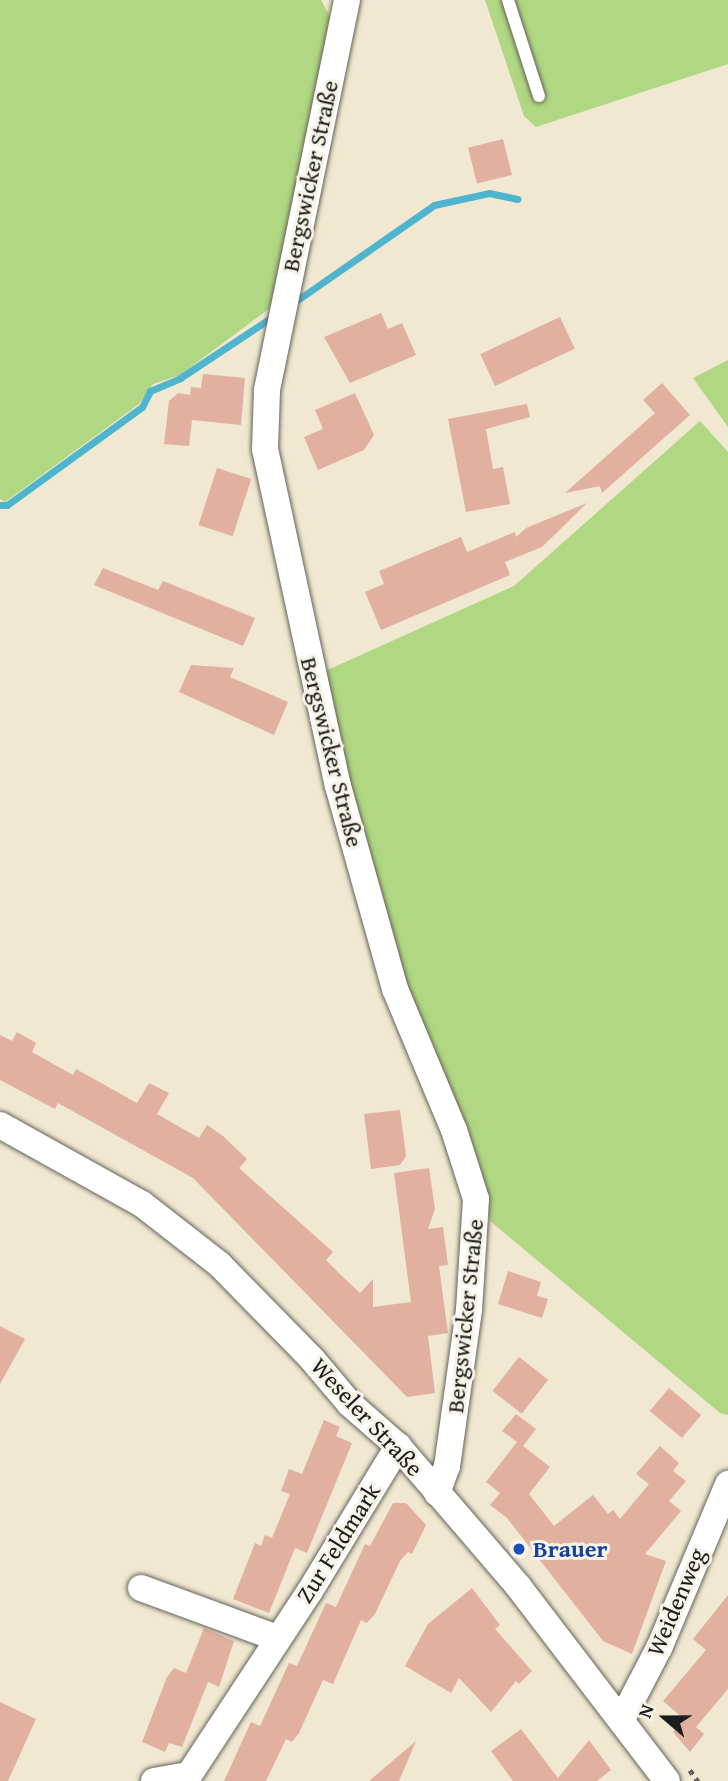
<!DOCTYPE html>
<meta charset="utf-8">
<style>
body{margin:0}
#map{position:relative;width:728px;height:1781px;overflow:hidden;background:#f0e8d0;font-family:"Gentium Book Plus",serif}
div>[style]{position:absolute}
.green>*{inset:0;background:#b0d781}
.stream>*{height:7px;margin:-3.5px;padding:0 3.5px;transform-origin:3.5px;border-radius:3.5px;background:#4fb5ce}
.building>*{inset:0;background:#e1b0a0;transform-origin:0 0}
.path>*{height:4.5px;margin-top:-2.25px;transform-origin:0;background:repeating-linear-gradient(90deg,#66635b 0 5px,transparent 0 10px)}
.roads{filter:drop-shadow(0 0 2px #66635b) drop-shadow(0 0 2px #66635b)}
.lane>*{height:12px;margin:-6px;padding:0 6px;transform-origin:6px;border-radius:6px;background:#fff}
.street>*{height:26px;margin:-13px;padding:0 13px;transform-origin:13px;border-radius:13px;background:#fff}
.dots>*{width:19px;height:19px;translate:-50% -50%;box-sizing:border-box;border:4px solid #f7f3e8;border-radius:50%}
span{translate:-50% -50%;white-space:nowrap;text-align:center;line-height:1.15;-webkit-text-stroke:6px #f7f3e8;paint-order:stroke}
.street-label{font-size:24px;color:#1c1c1c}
.transit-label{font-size:24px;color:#164399;font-weight:700}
.left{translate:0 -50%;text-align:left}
.north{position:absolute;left:630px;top:1683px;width:70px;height:70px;-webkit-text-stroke:5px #f7f3e8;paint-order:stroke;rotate:290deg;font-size:19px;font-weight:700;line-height:28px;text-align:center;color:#1c1c1c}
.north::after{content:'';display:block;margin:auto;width:24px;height:32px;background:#1c1c1c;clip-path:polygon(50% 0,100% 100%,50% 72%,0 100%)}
</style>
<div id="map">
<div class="green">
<div style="clip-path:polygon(0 0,321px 0,332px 21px,270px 308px,180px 375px,153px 384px,139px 404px,5px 502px,0 499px)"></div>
<div style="clip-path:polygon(485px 0,728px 0,728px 64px,536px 127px,524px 116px)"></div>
<div style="clip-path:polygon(728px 360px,728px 427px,693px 378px)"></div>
<div style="clip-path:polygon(700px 421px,728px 452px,728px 1415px,720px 1413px,490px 1221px,482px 1172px,467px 1127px,410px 1001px,347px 785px,323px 672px,514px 586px)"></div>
</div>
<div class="stream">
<div style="left:296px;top:301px;width:168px;rotate:-34.8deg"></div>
<div style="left:434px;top:205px;width:56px;rotate:-12.3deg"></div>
<div style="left:489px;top:193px;width:29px;rotate:12deg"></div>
<div style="left:0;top:505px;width:7px"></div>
<div style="left:7px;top:505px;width:167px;rotate:-36deg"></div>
<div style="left:142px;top:407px;width:18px;rotate:-63deg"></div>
<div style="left:150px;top:391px;width:33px;rotate:-23deg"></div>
<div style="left:180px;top:378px;width:107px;rotate:-33.5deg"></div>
</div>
<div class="building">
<div style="left:503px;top:139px;width:37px;height:36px;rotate:76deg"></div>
<div style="clip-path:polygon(381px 313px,388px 329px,402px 323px,416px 355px,350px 383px,324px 337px)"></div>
<div style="left:560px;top:317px;width:35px;height:88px;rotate:65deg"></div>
<div style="clip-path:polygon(203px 374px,245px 378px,241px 425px,192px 420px,189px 446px,164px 444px,169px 401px,178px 393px,190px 395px,191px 387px,201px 388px)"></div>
<div style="clip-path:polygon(662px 383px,690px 415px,602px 493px,600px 486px,565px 493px,655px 413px,643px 400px)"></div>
<div style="clip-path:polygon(355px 393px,374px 435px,364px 450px,318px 470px,304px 437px,323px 429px,315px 410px)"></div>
<div style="clip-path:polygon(527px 404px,530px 417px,486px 429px,493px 469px,503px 467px,510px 504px,466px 512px,448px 419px)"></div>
<div style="left:217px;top:468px;width:36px;height:60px;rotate:18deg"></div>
<div style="clip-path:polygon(587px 503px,542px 547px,505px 562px,510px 575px,381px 630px,365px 592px,384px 584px,379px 571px,461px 537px,467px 552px,515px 532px,516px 537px,526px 528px)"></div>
<div style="clip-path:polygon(103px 568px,158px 590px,163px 581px,255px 618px,243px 646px,94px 585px)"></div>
<div style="clip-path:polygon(191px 665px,234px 668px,230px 677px,288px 702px,274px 735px,179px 692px)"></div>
<div style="clip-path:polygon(17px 1032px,36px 1043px,32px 1052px,73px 1075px,76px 1069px,137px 1103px,149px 1083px,169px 1093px,157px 1114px,199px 1138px,207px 1125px,223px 1136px,247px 1159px,239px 1168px,333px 1252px,326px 1260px,343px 1277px,360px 1293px,373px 1279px,373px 1307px,411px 1302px,394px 1173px,429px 1168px,435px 1209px,428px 1229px,443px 1227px,448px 1265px,439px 1266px,448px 1333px,428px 1336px,435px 1393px,407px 1397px,193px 1178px,58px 1103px,55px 1109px,0 1080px,0 1035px,12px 1041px)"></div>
<div style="clip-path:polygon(400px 1110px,406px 1156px,400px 1165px,371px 1169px,364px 1114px)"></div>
<div style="clip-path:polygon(508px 1271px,541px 1282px,537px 1296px,548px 1299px,542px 1318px,498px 1304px)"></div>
<div style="clip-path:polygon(0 1326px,25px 1339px,0 1384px)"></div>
<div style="left:519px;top:1357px;width:37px;height:43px;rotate:38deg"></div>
<div style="left:669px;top:1388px;width:42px;height:30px;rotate:40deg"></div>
<div style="clip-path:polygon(516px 1414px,536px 1429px,523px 1446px,550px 1467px,529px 1494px,554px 1526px,593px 1495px,608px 1514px,613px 1510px,620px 1519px,649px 1484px,636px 1474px,660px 1446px,679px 1463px,673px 1471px,686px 1481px,669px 1501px,681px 1511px,645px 1554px,666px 1561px,632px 1654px,603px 1641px,507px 1518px,490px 1505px,500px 1493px,486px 1482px,517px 1442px,502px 1431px)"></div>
<div style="clip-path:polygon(324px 1420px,340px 1427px,336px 1436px,352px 1443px,307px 1553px,295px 1548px,269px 1613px,233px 1599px,255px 1543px,261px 1546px,265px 1535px,272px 1538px,290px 1494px,281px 1491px,289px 1469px,302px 1474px)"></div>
<div style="clip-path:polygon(393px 1503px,406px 1503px,426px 1525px,412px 1554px,408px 1552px,400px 1561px,375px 1614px,367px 1623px,361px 1620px,333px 1684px,323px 1680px,299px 1733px,292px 1742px,286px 1739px,266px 1781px,224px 1781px,251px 1722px,260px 1726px,289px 1663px,297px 1666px,326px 1603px,336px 1607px,365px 1544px,370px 1546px)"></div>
<div style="clip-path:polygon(472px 1588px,500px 1625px,495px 1629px,532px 1671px,519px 1684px,516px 1681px,491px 1712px,459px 1678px,451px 1693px,405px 1666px,428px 1624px)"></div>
<div style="clip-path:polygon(728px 1595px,728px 1689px,696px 1727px,704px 1734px,690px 1752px,673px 1732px,684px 1719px,663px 1701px,706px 1650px,693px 1639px)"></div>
<div style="clip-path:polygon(204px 1628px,234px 1641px,219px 1687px,208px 1682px,182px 1747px,169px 1743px,165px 1752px,142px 1742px,167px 1677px,174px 1668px,186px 1673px)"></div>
<div style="clip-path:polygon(0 1702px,36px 1719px,8px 1781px,0 1781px)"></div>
<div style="clip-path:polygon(521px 1729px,558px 1778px,589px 1740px,611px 1770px,597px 1781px,513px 1781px,491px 1751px)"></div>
<div style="clip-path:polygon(416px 1741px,399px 1781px,369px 1781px)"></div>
</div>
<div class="path">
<div style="left:690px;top:1770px;width:14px;rotate:54deg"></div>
</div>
<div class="roads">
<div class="lane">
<div style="left:508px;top:0;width:101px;rotate:72.1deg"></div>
</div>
<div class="street">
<div style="left:347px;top:0;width:399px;rotate:101.6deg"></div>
<div style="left:267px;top:391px;width:58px;rotate:92deg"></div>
<div style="left:265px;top:449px;width:345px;rotate:77.8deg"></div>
<div style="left:338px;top:786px;width:211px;rotate:74.3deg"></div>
<div style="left:395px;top:989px;width:153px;rotate:67.3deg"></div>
<div style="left:454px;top:1130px;width:72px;rotate:72.3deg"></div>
<div style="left:476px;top:1199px;width:111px;rotate:93.6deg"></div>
<div style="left:469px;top:1310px;width:158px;rotate:98deg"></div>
<div style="left:447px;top:1466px;width:29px;rotate:110deg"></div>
<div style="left:0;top:1125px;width:162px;rotate:29.1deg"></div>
<div style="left:142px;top:1204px;width:98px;rotate:37.9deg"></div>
<div style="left:219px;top:1264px;width:133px;rotate:45.6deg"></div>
<div style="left:312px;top:1359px;width:59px;rotate:49.8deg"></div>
<div style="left:350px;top:1404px;width:64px;rotate:41.2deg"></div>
<div style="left:398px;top:1446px;width:184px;rotate:49.4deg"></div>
<div style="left:518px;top:1586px;width:245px;rotate:52.6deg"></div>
<div style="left:141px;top:1588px;width:145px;rotate:20.2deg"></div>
<div style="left:622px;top:1719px;width:82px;rotate:-62.5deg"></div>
<div style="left:660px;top:1646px;width:176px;rotate:-67.2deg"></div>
<div style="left:154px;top:1781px;width:36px;rotate:-10deg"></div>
<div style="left:189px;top:1775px;width:220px;rotate:-56.7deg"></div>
<div style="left:310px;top:1591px;width:170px;rotate:-58.7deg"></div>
</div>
</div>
<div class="dots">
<div style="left:519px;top:1549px;background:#1a4fb4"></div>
</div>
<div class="street-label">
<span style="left:310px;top:176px;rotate:-78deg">Bergswicker Straße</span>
<span style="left:332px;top:752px;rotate:76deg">Bergswicker Straße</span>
<span style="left:465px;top:1316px;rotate:-84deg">Bergswicker Straße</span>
<span style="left:367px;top:1417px;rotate:47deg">Weseler Straße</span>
<span style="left:338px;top:1543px;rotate:-58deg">Zur Feldmark</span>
<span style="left:676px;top:1602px;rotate:-67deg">Weidenweg</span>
</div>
<div class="transit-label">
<span class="left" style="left:533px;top:1549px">Brauer</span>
</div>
<div class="north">N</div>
</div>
